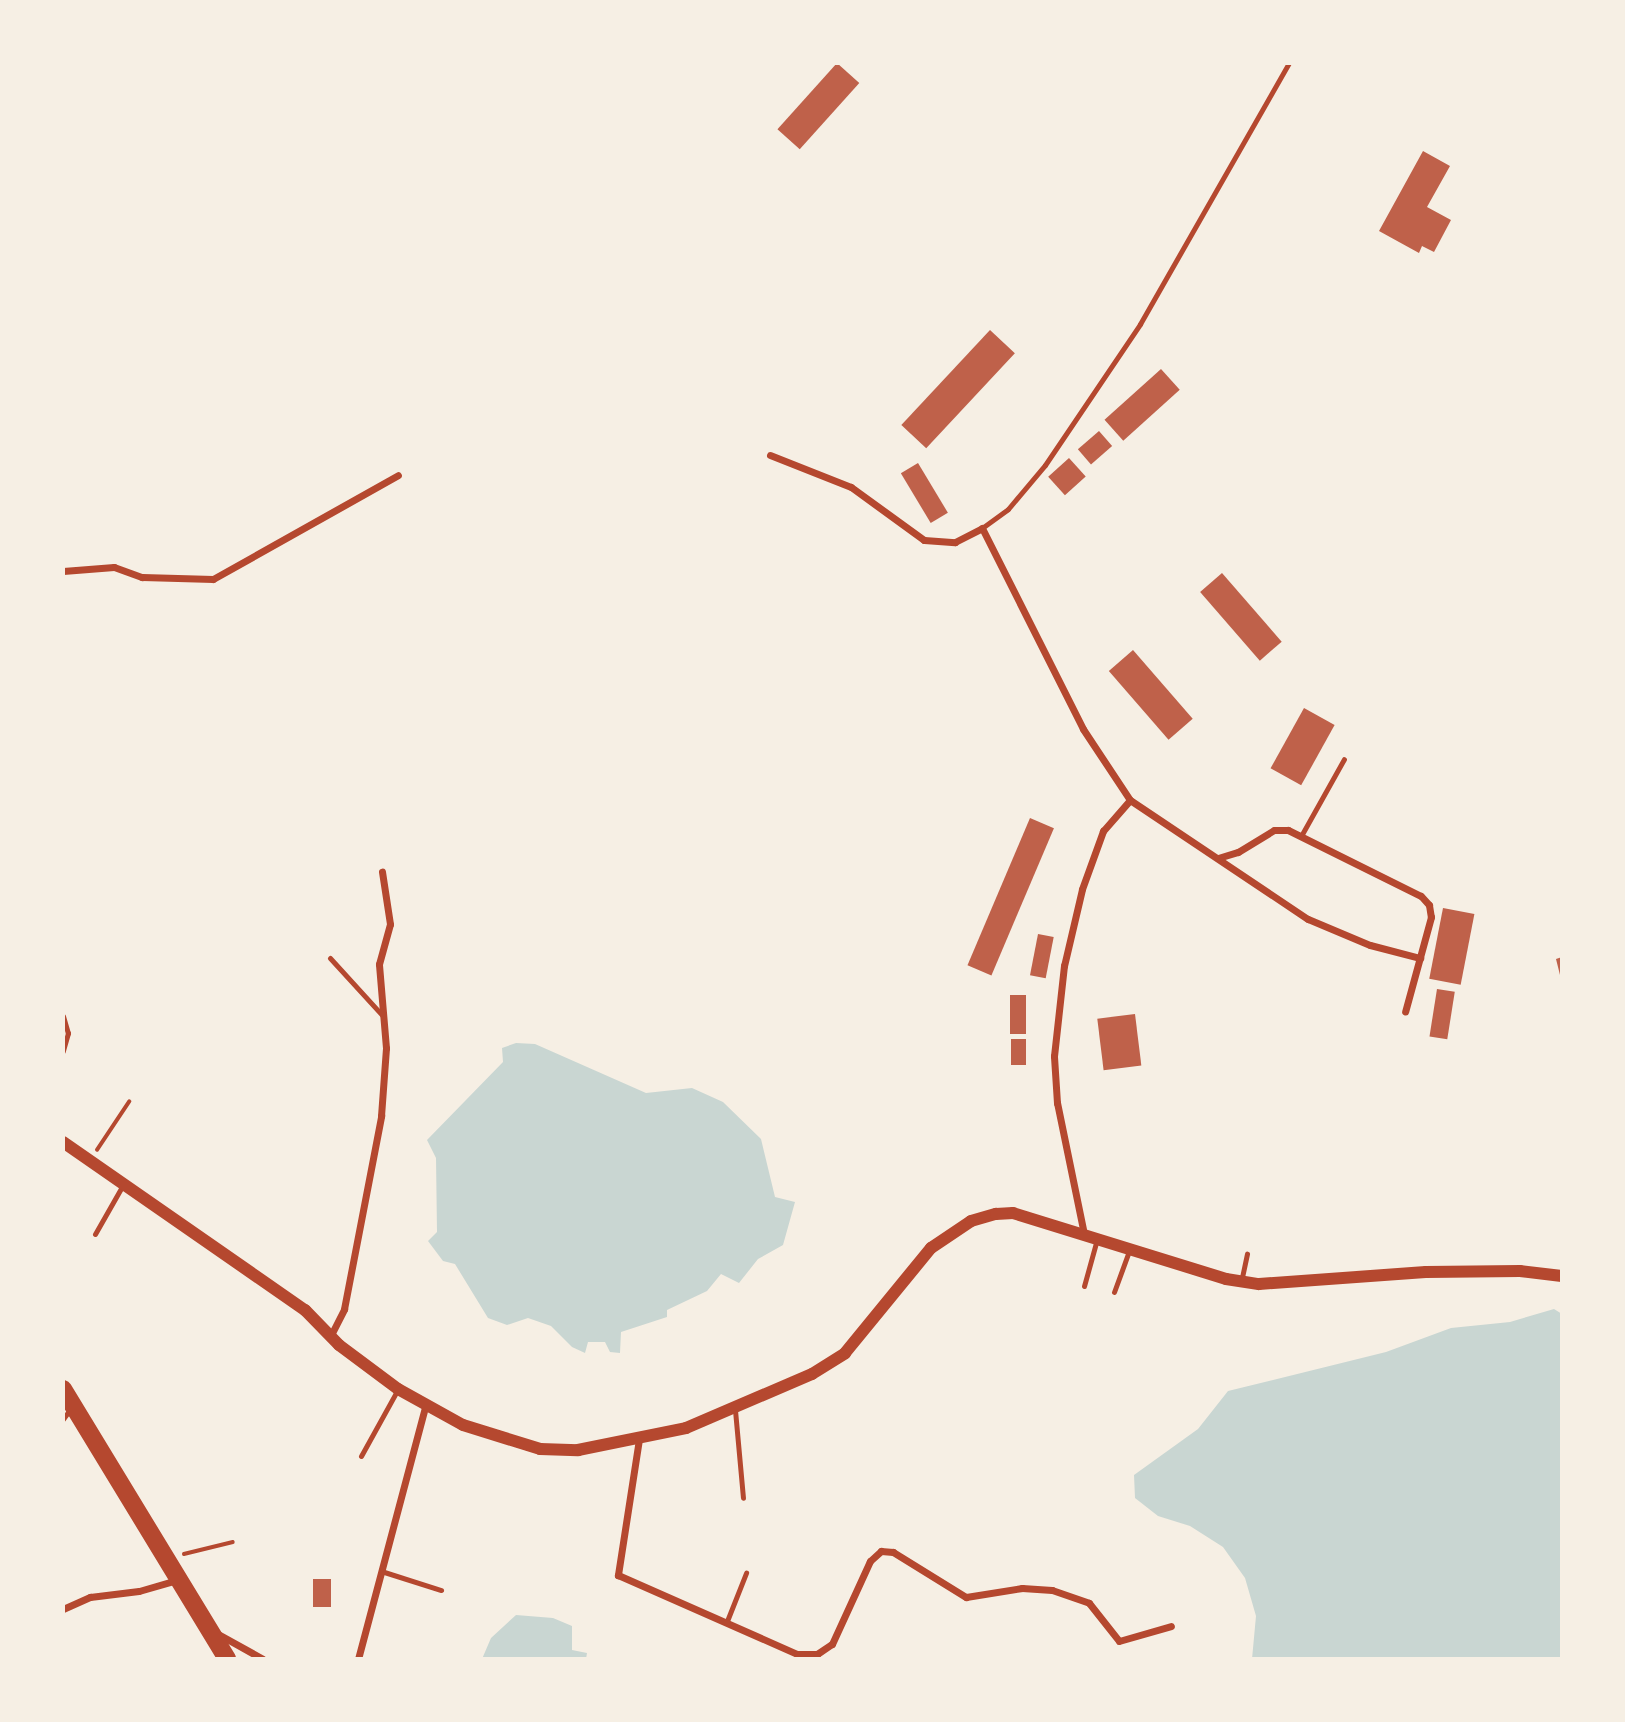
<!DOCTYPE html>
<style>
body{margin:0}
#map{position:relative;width:1625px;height:1722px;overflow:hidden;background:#f6efe4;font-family:Barlow,sans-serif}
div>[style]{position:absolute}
.water>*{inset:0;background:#c9d6d2}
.building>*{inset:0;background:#bf614a;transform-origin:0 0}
.path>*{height:3.5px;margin:-1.75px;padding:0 1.75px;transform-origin:1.75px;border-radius:1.75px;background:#b5482f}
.service>*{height:5px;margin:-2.5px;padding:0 2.5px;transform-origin:2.5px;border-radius:2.5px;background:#b5482f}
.minor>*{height:7px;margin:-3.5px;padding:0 3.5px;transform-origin:3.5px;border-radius:3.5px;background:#b5482f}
.tertiary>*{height:12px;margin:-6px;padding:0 6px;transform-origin:6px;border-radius:6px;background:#b5482f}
.trunk>*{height:18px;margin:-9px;padding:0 9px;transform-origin:9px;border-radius:9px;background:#b5482f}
span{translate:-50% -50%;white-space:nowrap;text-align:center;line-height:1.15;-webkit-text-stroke:7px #f6efe4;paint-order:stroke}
.frame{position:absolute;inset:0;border:65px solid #f6efe4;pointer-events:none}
</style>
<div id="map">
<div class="water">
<div style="clip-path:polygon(516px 1043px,535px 1044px,646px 1093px,692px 1088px,723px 1102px,761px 1139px,775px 1197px,795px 1202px,783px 1245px,758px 1259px,739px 1283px,721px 1274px,707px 1291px,667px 1310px,667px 1317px,621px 1332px,620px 1353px,610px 1352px,605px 1342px,588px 1342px,585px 1353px,572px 1347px,551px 1326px,528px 1318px,507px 1325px,488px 1318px,455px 1264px,443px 1261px,428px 1241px,437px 1232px,436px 1158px,427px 1140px,503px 1062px,502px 1048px)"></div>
<div style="clip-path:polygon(1554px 1309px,1562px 1314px,1562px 1659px,1252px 1659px,1256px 1616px,1245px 1578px,1223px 1547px,1190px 1526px,1158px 1516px,1135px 1498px,1134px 1475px,1198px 1429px,1228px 1391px,1386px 1352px,1451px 1328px,1510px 1322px)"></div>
<div style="clip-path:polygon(516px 1615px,553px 1618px,572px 1626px,572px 1650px,587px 1653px,586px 1659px,482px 1659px,491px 1638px)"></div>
</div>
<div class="building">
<div style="left:837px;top:63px;width:30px;height:89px;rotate:42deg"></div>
<div style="clip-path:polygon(1423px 151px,1450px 166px,1427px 207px,1451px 220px,1434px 252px,1422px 246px,1419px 253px,1379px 231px)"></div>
<div style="left:990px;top:330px;width:34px;height:130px;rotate:43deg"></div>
<div style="left:1161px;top:369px;width:28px;height:76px;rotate:48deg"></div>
<div style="left:1099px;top:431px;width:20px;height:28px;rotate:49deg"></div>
<div style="left:1069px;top:458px;width:25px;height:28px;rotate:48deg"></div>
<div style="left:918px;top:463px;width:58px;height:20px;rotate:59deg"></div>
<div style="left:1222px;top:573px;width:91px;height:29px;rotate:49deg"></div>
<div style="left:1133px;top:650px;width:91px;height:32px;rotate:49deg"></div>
<div style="left:1304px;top:708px;width:35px;height:69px;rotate:29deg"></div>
<div style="left:1030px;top:818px;width:26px;height:160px;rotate:23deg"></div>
<div style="left:1443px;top:908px;width:32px;height:72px;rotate:11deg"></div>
<div style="left:1038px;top:934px;width:16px;height:42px;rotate:11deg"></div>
<div style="clip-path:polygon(1562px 957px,1562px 979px,1561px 979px,1556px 959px)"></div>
<div style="left:1437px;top:989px;width:18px;height:48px;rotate:9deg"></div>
<div style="left:1010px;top:995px;width:16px;height:39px"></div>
<div style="left:1135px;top:1014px;width:52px;height:38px;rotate:83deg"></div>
<div style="left:1011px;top:1039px;width:15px;height:26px"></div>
<div style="left:313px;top:1579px;width:18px;height:28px"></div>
</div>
<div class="path">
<div style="left:97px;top:1150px;width:58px;rotate:-56.3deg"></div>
<div style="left:184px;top:1554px;width:50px;rotate:-13.8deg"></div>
</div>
<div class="service">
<div style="left:982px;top:528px;width:32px;rotate:-36deg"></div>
<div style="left:1008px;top:509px;width:57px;rotate:-49.9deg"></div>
<div style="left:1045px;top:465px;width:170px;rotate:-56deg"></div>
<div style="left:1140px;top:324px;width:301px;rotate:-60.3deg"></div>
<div style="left:1301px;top:836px;width:88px;rotate:-60.8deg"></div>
<div style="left:330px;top:958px;width:77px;rotate:47.6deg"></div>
<div style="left:63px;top:1016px;width:18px;rotate:74deg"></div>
<div style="left:68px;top:1033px;width:19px;rotate:106deg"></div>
<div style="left:95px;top:1234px;width:56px;rotate:-60.3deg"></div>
<div style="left:1241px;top:1282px;width:29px;rotate:-78deg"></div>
<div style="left:1084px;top:1286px;width:49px;rotate:-74.5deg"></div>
<div style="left:1114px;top:1292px;width:44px;rotate:-69.9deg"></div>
<div style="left:735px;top:1410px;width:88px;rotate:84.8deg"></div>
<div style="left:63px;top:1419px;width:14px;rotate:-54deg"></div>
<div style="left:361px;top:1456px;width:77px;rotate:-61.1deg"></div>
<div style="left:381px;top:1571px;width:63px;rotate:17.6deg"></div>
<div style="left:727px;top:1621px;width:52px;rotate:-68.4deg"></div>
</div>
<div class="minor">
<div style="left:770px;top:455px;width:87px;rotate:21.6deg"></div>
<div style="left:851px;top:487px;width:90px;rotate:36deg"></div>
<div style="left:924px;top:540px;width:31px;rotate:4deg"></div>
<div style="left:955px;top:542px;width:30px;rotate:-27deg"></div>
<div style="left:982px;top:528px;width:225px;rotate:63.3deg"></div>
<div style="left:1083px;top:729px;width:85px;rotate:56.5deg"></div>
<div style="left:1130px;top:800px;width:214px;rotate:33.8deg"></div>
<div style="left:1308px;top:919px;width:67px;rotate:22.8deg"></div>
<div style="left:1370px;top:945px;width:52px;rotate:14.6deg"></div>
<div style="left:63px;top:571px;width:51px;rotate:-4.5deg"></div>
<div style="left:114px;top:567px;width:30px;rotate:20deg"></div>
<div style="left:142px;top:577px;width:71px;rotate:1.6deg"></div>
<div style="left:213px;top:579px;width:212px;rotate:-29.3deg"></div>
<div style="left:1218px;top:858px;width:21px;rotate:-17deg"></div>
<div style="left:1238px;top:852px;width:42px;rotate:-31.4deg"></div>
<div style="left:1274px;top:830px;width:14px"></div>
<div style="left:1288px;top:830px;width:148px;rotate:26.4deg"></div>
<div style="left:1421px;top:896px;width:12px;rotate:48deg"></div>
<div style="left:1429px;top:905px;width:12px;rotate:81deg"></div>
<div style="left:1431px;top:917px;width:98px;rotate:105.3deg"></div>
<div style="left:1084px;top:1234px;width:134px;rotate:-101.6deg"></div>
<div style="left:1057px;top:1103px;width:47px;rotate:-93.7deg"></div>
<div style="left:1054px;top:1056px;width:91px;rotate:-83.7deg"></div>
<div style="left:1064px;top:966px;width:79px;rotate:-76.8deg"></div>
<div style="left:1082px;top:889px;width:62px;rotate:-70.1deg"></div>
<div style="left:1103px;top:831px;width:41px;rotate:-48.9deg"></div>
<div style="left:331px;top:1335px;width:29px;rotate:-63deg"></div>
<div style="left:344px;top:1309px;width:197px;rotate:-79.1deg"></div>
<div style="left:381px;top:1116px;width:68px;rotate:-85.8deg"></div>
<div style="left:386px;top:1048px;width:84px;rotate:-94.8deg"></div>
<div style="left:379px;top:964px;width:41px;rotate:-74.6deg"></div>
<div style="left:390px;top:924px;width:53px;rotate:-98.7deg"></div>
<div style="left:639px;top:1439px;width:138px;rotate:98.8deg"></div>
<div style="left:618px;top:1575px;width:196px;rotate:23.8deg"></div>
<div style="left:797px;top:1654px;width:20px"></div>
<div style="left:817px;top:1654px;width:18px;rotate:-34deg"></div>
<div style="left:832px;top:1644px;width:91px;rotate:-65.4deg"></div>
<div style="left:870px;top:1561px;width:15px;rotate:-42deg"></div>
<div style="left:881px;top:1551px;width:12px;rotate:5deg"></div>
<div style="left:893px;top:1552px;width:86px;rotate:31.7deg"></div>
<div style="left:966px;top:1597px;width:57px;rotate:-9.1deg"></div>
<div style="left:1022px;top:1588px;width:30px;rotate:4deg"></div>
<div style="left:1052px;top:1590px;width:39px;rotate:19deg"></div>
<div style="left:1089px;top:1603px;width:48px;rotate:51.7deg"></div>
<div style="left:1119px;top:1641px;width:54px;rotate:-16.1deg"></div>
<div style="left:63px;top:1609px;width:30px;rotate:-24deg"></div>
<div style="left:90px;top:1597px;width:49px;rotate:-7deg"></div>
<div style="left:139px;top:1591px;width:40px;rotate:-16deg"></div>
<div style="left:218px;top:1634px;width:51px;rotate:29.1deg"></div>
<div style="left:358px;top:1659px;width:264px;rotate:-75.1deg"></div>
</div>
<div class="tertiary">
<div style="left:63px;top:1142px;width:295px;rotate:34.8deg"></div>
<div style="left:305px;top:1310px;width:49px;rotate:45.8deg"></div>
<div style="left:339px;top:1345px;width:74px;rotate:36.7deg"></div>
<div style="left:398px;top:1389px;width:74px;rotate:29deg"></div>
<div style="left:463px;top:1425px;width:81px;rotate:17.3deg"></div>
<div style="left:540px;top:1449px;width:38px;rotate:2deg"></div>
<div style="left:578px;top:1450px;width:110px;rotate:-11.5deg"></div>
<div style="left:686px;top:1428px;width:137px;rotate:-23.2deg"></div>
<div style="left:812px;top:1374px;width:39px;rotate:-32deg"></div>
<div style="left:845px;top:1353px;width:136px;rotate:-50.7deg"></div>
<div style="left:931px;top:1248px;width:48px;rotate:-34deg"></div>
<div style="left:971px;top:1221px;width:26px;rotate:-16deg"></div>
<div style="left:996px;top:1214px;width:17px;rotate:-3deg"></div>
<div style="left:1013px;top:1213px;width:223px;rotate:17.2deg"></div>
<div style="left:1226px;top:1279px;width:33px;rotate:9deg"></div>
<div style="left:1259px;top:1284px;width:167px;rotate:-4.1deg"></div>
<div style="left:1426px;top:1272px;width:94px;rotate:-0.6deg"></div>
<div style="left:1520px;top:1271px;width:42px;rotate:6.8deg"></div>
</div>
<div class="trunk">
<div style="left:63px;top:1389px;width:316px;rotate:58.7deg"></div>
</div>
<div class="frame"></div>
</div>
